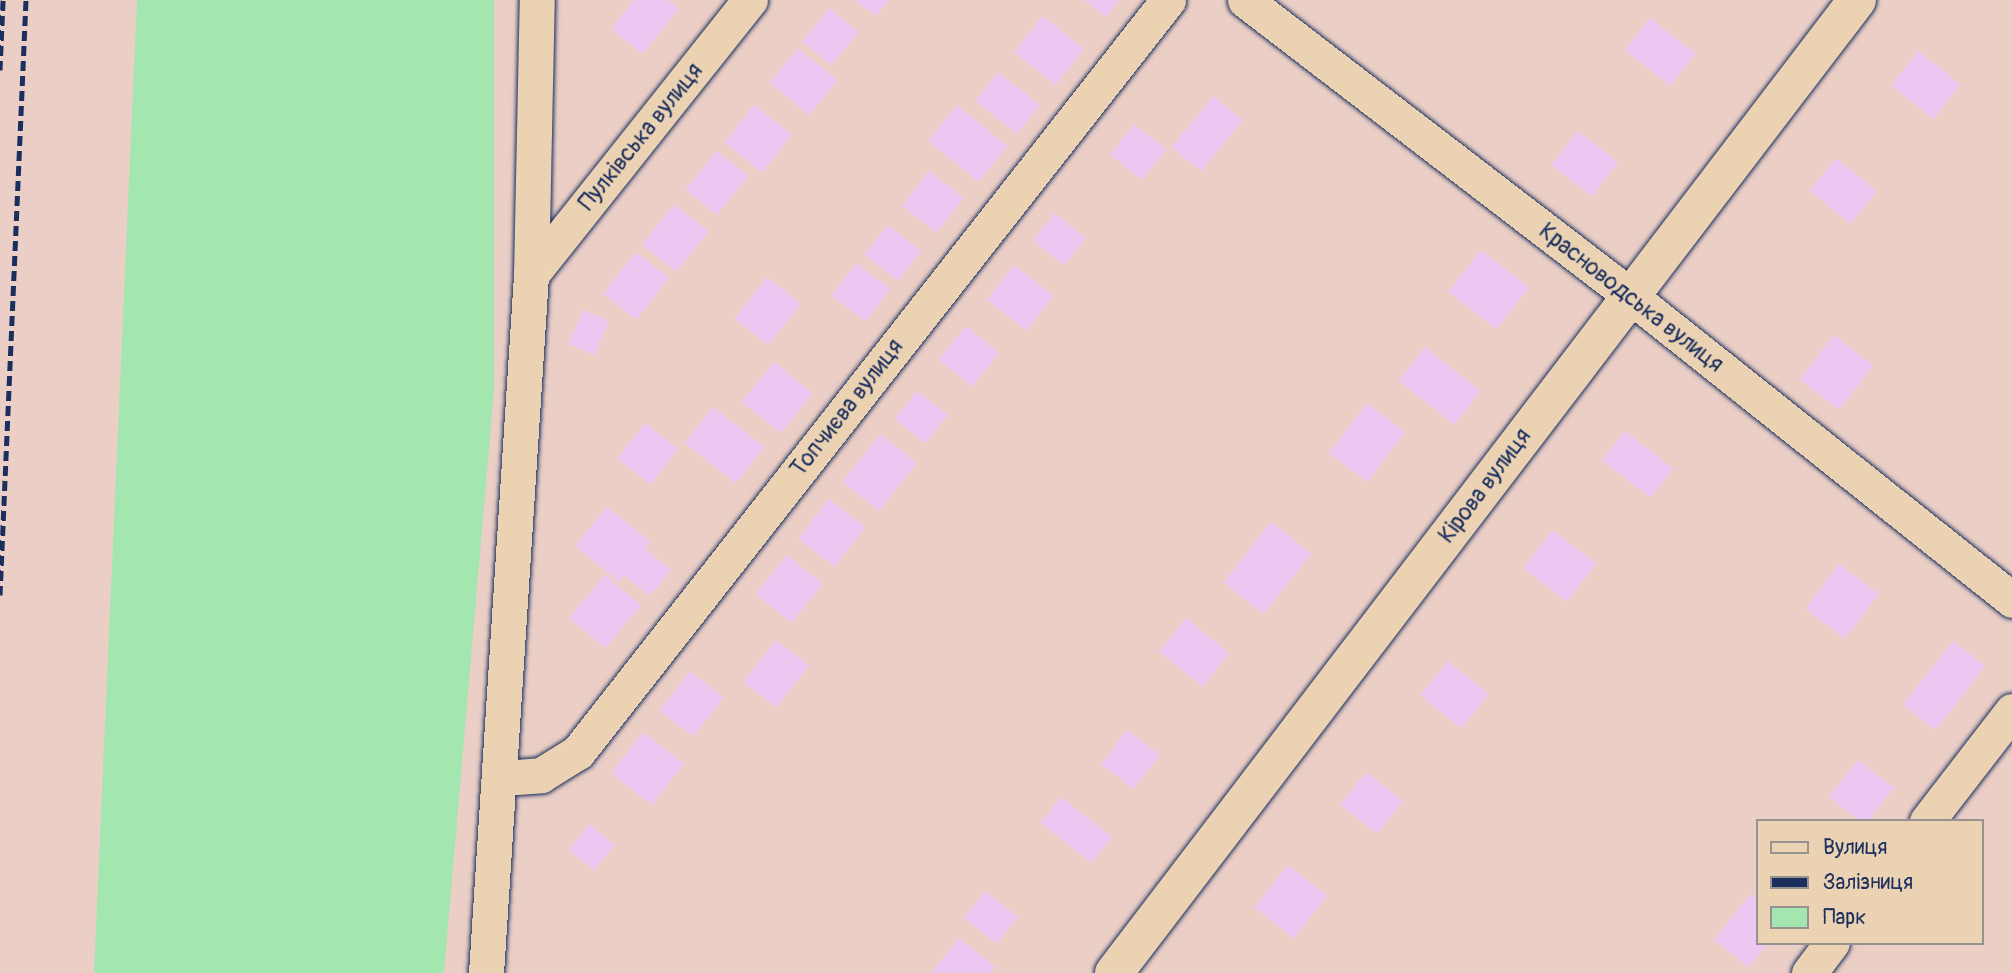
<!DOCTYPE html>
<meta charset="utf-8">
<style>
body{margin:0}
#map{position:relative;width:2012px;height:973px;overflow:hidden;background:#ebcfc6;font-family:Pangolin,sans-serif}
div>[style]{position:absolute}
.green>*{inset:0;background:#a4e6af}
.building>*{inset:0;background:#ecc7f1;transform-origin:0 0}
.roads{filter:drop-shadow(0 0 2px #1b2f5e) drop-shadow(0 0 2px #1b2f5e)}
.street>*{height:35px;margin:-17.5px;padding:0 17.5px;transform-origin:17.5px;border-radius:17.5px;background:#ebd2b3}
.secondary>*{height:38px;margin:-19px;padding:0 19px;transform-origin:19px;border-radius:19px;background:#ebd2b3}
.rail>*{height:5px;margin-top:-2.5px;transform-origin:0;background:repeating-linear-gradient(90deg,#1b2f5e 0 10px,transparent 0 15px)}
span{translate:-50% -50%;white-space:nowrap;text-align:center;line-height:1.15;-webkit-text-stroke:5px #ebd2b3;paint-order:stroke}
.street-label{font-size:23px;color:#1b2f5e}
.legend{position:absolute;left:1756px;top:819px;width:228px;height:126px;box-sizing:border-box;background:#ebd2b3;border:2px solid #989191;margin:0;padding:9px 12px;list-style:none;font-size:21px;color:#1b2f5e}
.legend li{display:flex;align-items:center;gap:14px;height:35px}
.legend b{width:35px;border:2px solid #989191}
</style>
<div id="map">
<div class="green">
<div style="clip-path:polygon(137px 0,494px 0,494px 390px,444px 973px,94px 973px)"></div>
</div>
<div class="building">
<div style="clip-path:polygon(634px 0,668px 0,679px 8px,643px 54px,611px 29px)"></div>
<div style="clip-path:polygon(855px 0,889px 0,876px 16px)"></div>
<div style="clip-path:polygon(1084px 0,1120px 0,1106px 17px)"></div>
<div style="left:829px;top:8px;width:38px;height:43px;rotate:39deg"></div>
<div style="left:1043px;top:16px;width:53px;height:46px;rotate:39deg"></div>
<div style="left:1650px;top:18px;width:58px;height:41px;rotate:38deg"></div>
<div style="left:798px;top:48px;width:51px;height:45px;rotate:39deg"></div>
<div style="left:1918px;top:51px;width:54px;height:44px;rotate:38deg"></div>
<div style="left:998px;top:72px;width:53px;height:37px;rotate:38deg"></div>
<div style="left:1213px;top:96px;width:38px;height:66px;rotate:39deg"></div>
<div style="left:754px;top:105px;width:48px;height:48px;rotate:38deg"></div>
<div style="left:957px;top:105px;width:65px;height:46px;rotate:39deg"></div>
<div style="left:1134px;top:124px;width:41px;height:39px;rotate:38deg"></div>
<div style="left:1578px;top:131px;width:51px;height:43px;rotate:38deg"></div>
<div style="left:717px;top:151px;width:40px;height:50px;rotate:39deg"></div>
<div style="left:1836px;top:158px;width:53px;height:42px;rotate:39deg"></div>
<div style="left:929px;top:171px;width:44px;height:44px;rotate:38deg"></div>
<div style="left:674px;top:204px;width:44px;height:52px;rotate:38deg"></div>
<div style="left:1055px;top:213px;width:40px;height:35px;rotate:39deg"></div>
<div style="left:888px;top:225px;width:42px;height:38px;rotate:38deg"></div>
<div style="left:1481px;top:250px;width:61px;height:53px;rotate:38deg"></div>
<div style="left:636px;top:252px;width:42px;height:53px;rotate:38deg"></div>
<div style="left:856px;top:263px;width:43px;height:41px;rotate:37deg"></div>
<div style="left:1014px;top:265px;width:50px;height:44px;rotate:38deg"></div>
<div style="left:767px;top:277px;width:43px;height:53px;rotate:38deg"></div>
<div style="left:583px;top:310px;width:28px;height:37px;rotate:23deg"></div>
<div style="left:966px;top:326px;width:43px;height:43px;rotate:39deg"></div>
<div style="left:1834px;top:335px;width:50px;height:56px;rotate:38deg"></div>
<div style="left:1425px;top:347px;width:71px;height:43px;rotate:38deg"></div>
<div style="left:774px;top:362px;width:50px;height:51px;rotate:39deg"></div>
<div style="left:917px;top:391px;width:39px;height:36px;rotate:38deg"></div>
<div style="left:1367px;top:403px;width:48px;height:63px;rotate:37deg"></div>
<div style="left:713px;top:407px;width:65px;height:46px;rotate:38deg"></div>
<div style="left:645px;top:423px;width:42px;height:45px;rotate:38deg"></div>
<div style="left:1625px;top:431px;width:61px;height:37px;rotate:38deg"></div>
<div style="left:880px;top:434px;width:47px;height:61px;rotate:38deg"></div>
<div style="left:829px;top:499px;width:46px;height:50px;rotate:38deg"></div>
<div style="clip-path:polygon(607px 507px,651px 542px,645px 549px,671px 570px,650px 596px,624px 575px,619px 582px,575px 546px)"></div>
<div style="left:1271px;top:522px;width:51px;height:77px;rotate:38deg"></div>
<div style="left:1553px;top:530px;width:55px;height:48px;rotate:38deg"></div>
<div style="left:787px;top:555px;width:46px;height:50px;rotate:39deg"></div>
<div style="left:1839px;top:564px;width:50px;height:56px;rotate:37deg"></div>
<div style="left:605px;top:575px;width:47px;height:56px;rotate:40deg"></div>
<div style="left:1186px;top:618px;width:56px;height:43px;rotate:39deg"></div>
<div style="left:776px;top:640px;width:42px;height:53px;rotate:38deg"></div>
<div style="left:1953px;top:641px;width:41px;height:81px;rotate:38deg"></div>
<div style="left:1448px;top:661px;width:53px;height:44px;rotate:39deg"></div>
<div style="left:690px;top:671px;width:43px;height:50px;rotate:38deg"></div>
<div style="left:1127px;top:730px;width:41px;height:43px;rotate:37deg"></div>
<div style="left:643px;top:732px;width:52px;height:52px;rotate:38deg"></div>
<div style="clip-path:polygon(1858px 760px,1894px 788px,1868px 821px,1860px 821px,1829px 797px)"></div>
<div style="left:1366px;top:772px;width:47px;height:42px;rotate:38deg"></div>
<div style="left:1061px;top:797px;width:65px;height:33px;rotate:38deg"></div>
<div style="left:589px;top:824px;width:33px;height:33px;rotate:39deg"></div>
<div style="left:1288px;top:865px;width:50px;height:54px;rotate:38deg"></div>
<div style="left:985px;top:891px;width:42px;height:34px;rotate:38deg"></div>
<div style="clip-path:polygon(1750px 894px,1758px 900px,1758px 943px,1768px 943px,1749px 967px,1714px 940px)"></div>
<div style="clip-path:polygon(959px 938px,995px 967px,990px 973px,931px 973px)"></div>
</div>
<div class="roads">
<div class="street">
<div style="left:1245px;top:0;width:484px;rotate:37.5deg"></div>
<div style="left:1629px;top:295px;width:490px;rotate:38.5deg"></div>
<div style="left:531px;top:275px;width:352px;rotate:-51.5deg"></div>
<div style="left:502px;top:778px;width:39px;rotate:-4deg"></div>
<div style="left:541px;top:775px;width:44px;rotate:-31.9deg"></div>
<div style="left:578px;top:752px;width:956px;rotate:-51.88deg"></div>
<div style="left:1927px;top:821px;width:139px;rotate:-52.3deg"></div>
<div style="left:486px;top:973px;width:699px;rotate:-86.31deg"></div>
<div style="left:531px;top:275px;width:275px;rotate:-88.8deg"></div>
<div style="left:1809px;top:973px;width:38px;rotate:-53deg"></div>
</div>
<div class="secondary">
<div style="left:1114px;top:973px;width:1224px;rotate:-52.63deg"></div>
</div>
</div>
<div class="rail">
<div style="left:0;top:70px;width:70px;rotate:-87.5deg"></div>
<div style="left:0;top:595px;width:596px;rotate:-87.5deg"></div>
</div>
<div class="street-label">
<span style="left:641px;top:137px;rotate:-51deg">Пулківська вулиця</span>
<span style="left:1631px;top:298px;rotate:38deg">Красноводська вулиця</span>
<span style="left:847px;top:408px;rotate:-52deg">Топчиєва вулиця</span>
<span style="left:1485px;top:486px;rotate:-53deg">Кірова вулиця</span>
</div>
<ul class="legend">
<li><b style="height:9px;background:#ebd2b3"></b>Вулиця</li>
<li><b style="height:9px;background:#1b2f5e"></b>Залізниця</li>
<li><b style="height:19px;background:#a4e6af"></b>Парк</li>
</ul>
</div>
